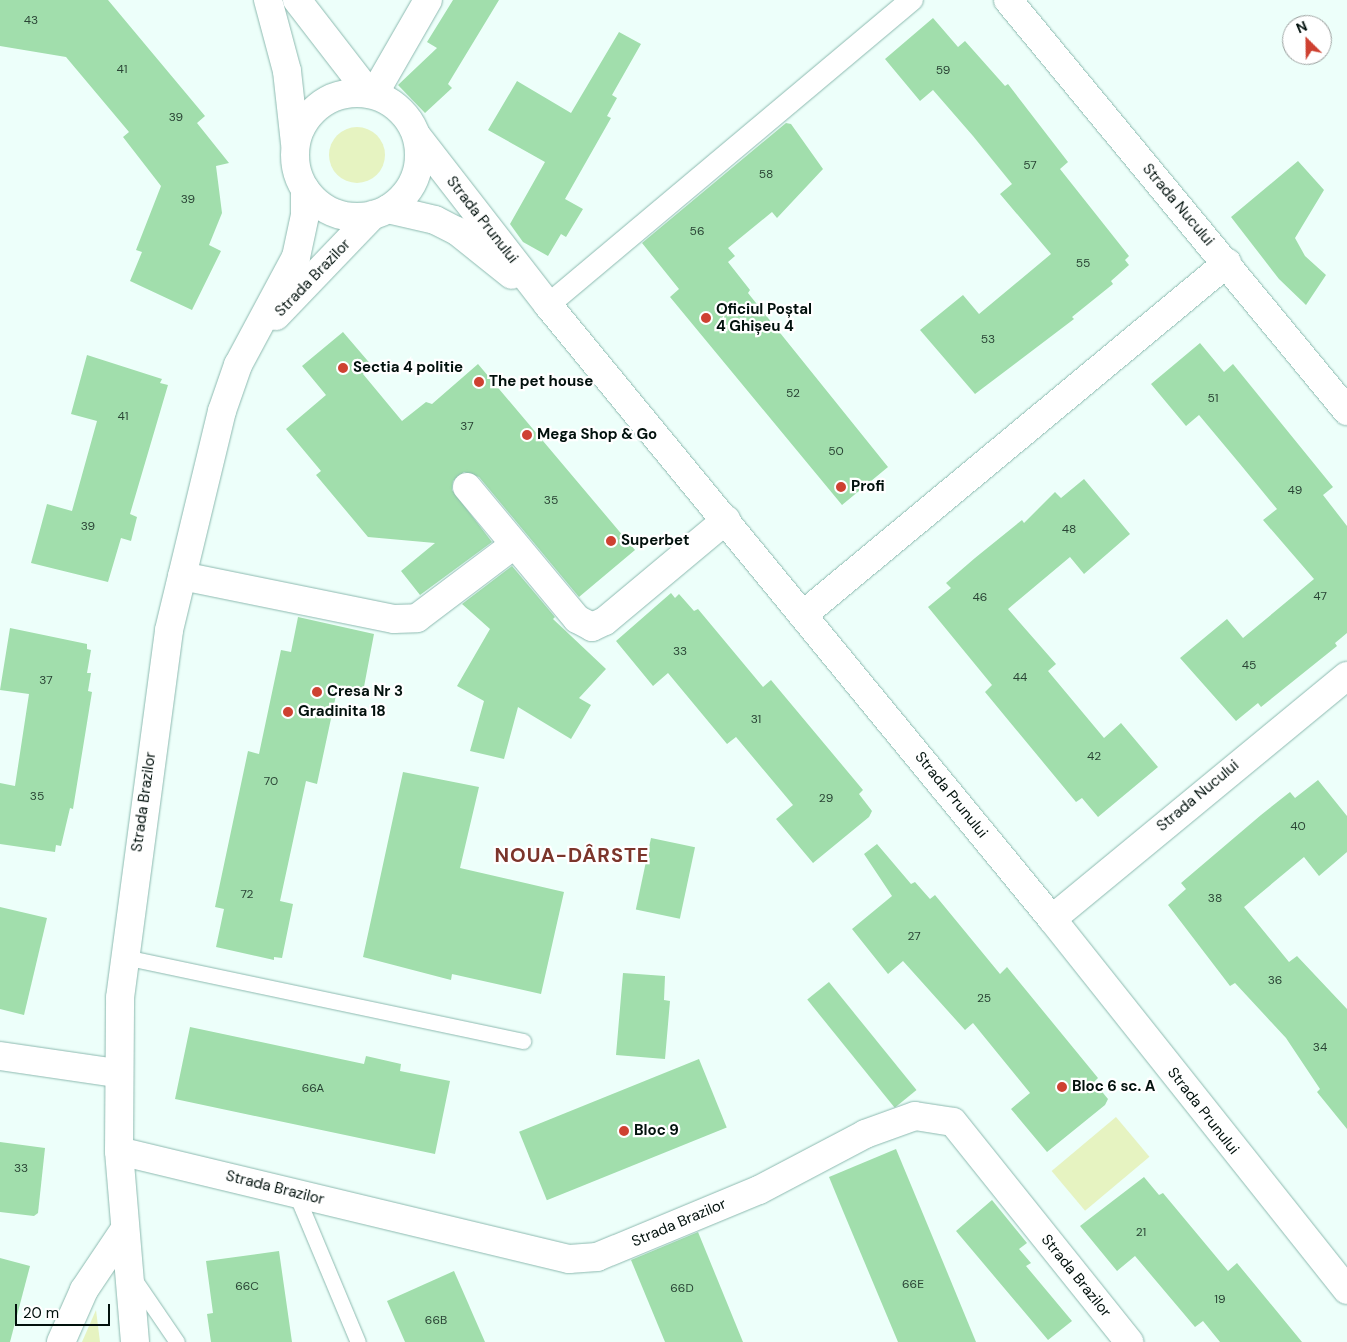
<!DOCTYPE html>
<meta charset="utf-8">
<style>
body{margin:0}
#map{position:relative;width:1347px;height:1342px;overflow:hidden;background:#edfffa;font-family:"DM Sans",sans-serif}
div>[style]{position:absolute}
.green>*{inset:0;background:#e6f3c1;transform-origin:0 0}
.round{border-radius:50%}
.building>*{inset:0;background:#a1deac;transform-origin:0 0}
.roads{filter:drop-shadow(0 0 1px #8dbab0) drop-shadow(0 0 1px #8dbab0)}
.service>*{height:15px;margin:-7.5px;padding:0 7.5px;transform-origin:7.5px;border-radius:7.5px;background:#fff}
.pedestrian>*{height:22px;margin:-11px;padding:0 11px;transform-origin:11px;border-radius:11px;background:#fff}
.minor>*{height:28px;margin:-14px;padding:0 14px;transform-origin:14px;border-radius:14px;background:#fff}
.tertiary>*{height:28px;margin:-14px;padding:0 14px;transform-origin:14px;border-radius:14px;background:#fff}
.tertiary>.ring{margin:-14px;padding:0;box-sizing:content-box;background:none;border:28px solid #fff;border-radius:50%}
.dots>*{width:14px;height:14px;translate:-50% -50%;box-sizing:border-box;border:2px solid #fff;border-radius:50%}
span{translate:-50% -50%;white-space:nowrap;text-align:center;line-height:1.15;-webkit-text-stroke:4.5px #fff;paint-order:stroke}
.number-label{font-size:12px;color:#2a4435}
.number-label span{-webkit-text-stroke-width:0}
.street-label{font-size:15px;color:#02110d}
.poi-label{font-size:15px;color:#02110d;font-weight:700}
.left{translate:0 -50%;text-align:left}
.district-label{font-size:20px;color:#7b352b;font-weight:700;letter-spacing:1px}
.north{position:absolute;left:1282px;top:15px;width:50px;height:50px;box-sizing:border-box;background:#fff;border:1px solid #9aa09e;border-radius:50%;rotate:337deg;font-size:14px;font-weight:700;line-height:20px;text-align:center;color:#02110d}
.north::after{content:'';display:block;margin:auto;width:18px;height:22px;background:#ce4131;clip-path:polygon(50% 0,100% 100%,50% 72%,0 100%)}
.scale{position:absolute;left:15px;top:1304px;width:95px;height:22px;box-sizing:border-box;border:2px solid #02110d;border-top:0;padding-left:6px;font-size:15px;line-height:18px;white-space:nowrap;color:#02110d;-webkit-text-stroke:4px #fff;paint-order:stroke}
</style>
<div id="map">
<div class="green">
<div class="round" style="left:329px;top:127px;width:56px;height:56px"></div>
<div style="left:1116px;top:1117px;width:52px;height:84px;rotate:50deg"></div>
<div style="clip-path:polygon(96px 1310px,100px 1342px,82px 1342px)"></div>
</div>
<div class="building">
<div style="clip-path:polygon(0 0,108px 0,205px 116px,197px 123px,229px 163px,216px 166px,222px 213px,209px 245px,221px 251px,192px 310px,130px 281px,142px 252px,136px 250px,161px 186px,123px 137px,129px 132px,66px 57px,0 46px)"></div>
<div style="clip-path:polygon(453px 0,499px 0,448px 84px,452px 88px,425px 113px,398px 85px,437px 48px,427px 42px)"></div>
<div style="clip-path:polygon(933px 18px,958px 47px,965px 41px,1005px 86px,1008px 84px,1068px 162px,1060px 169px,1129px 256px,1125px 260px,1129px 265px,1111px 281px,1113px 284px,1072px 317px,1074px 319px,975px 394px,920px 330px,963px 295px,979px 314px,1051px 254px,1000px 194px,1012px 184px,973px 136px,933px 90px,920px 101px,885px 59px)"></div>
<div style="clip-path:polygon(619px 32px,641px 44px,612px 95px,617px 98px,607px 116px,611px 118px,565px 199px,583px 209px,566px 237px,561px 234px,548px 256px,523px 242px,510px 224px,545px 162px,488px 130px,517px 81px,571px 113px)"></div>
<div style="clip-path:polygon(786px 123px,791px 124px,823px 169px,777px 218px,772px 212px,728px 248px,735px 256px,728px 262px,750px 290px,748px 293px,888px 467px,842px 505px,670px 297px,679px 289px,642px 243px)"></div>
<div style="clip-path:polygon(1298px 161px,1324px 190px,1295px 238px,1305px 256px,1326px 275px,1306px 305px,1279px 279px,1231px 217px)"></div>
<div style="clip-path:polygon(343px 332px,373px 367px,363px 374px,402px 421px,426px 402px,432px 404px,478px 364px,635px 550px,579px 597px,479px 477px,464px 472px,453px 481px,452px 490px,492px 542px,420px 595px,401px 571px,435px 543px,368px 537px,316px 475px,321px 471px,286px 429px,326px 395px,302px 366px)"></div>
<div style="clip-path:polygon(1200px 343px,1224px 372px,1233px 364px,1333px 487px,1323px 495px,1347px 526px,1347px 633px,1335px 643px,1337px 646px,1261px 707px,1258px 703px,1236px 721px,1180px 658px,1227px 619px,1243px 638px,1314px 579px,1263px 520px,1277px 509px,1240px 464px,1199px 415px,1186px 426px,1151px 384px)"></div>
<div style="clip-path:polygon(87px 355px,162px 379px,160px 383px,168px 385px,130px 514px,137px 517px,131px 541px,121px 538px,108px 582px,31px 563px,47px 504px,72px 511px,97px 421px,71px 414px)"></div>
<div style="clip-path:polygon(1084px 479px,1130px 534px,1084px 574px,1070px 557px,1008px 609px,1056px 664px,1048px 671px,1104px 738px,1121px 723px,1158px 767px,1098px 817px,1082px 798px,1076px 802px,985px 692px,992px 685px,928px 607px,951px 588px,946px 583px,975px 558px,1022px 520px,1024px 523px,1055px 492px,1061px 498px)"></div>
<div style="clip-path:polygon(512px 566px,555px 617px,553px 619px,606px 669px,579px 698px,591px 705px,571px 739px,518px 707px,504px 759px,470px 751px,484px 701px,457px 686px,490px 629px,462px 604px)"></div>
<div style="clip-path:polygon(671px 593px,675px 598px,679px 594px,694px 611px,698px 609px,763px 687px,771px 680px,863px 790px,859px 794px,872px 811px,869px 817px,813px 863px,776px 819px,793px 805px,736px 737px,727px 744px,668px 673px,653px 686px,616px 641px)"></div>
<div style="clip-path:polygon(298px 617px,374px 634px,363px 692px,338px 686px,317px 784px,306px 781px,280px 901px,293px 904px,282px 958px,274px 957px,274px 960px,216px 947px,224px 909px,215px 907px,248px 751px,259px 754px,281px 650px,291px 652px)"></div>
<div style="clip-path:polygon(10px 628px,87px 644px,87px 649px,91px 650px,87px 673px,91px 673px,88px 691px,92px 692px,73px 809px,70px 808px,61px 846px,56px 845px,55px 852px,0 844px,0 783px,15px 786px,29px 694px,0 690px)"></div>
<div style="clip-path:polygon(403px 772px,479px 787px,460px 868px,564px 892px,541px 994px,452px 974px,451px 980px,363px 957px)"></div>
<div style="clip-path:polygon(1318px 780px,1347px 816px,1347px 852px,1319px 876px,1304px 857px,1244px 907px,1289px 962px,1297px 956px,1347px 1009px,1347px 1129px,1317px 1092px,1320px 1089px,1286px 1038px,1235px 983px,1230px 986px,1168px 905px,1186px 889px,1181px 883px,1261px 815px,1290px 792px,1295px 798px)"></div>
<div style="left:651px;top:838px;width:45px;height:73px;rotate:12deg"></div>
<div style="clip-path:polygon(877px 844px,911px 884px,915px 882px,930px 899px,935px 895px,1000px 974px,1007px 967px,1098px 1078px,1094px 1082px,1108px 1099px,1105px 1105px,1047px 1152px,1011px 1109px,1030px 1093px,973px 1023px,965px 1030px,903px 961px,888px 974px,852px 929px,892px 896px,864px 854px)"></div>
<div style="clip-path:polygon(0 907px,47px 918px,24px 1015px,0 1009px)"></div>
<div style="clip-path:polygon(623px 973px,665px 976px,664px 1000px,670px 1001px,665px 1059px,616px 1055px)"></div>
<div style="left:829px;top:982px;width:139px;height:28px;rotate:51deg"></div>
<div style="clip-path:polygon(190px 1027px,364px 1064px,366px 1056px,401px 1064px,400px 1071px,450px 1081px,435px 1154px,175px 1099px)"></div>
<div style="left:699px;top:1059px;width:74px;height:194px;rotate:68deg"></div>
<div style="clip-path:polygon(0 1142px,45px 1148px,38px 1213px,34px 1216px,0 1212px)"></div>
<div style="clip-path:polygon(896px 1149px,943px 1262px,976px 1342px,898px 1342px,843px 1211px,829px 1177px)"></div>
<div style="clip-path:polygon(1144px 1177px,1159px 1195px,1163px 1193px,1228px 1271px,1237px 1263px,1302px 1342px,1220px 1342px,1203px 1321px,1195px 1327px,1135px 1256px,1117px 1271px,1080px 1226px)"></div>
<div style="clip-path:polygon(992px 1200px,1027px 1243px,1019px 1249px,1031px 1263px,1026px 1266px,1072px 1321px,1048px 1340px,956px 1231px)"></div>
<div style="clip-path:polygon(698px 1232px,743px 1342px,665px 1342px,631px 1260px)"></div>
<div style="clip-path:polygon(279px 1251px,292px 1342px,211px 1342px,207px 1314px,213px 1313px,206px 1261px)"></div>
<div style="clip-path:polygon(0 1258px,30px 1266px,10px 1342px,0 1342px)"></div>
<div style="clip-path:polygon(454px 1271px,485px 1342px,405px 1342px,387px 1301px)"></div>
</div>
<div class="roads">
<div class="service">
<div style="left:124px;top:957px;width:408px;rotate:11.9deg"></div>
<div style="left:296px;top:1194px;width:160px;rotate:67.3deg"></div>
<div style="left:134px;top:1279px;width:76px;rotate:55.7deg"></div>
</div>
<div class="pedestrian">
<div style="left:548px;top:305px;width:475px;rotate:-40deg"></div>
</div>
<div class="minor">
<div style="left:1008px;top:0;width:533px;rotate:50.48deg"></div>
<div style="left:374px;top:94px;width:108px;rotate:-60.1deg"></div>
<div style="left:276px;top:316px;width:140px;rotate:-46.2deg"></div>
<div style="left:467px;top:487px;width:172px;rotate:50.2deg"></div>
<div style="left:577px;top:619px;width:17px;rotate:28deg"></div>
<div style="left:592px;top:627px;width:14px;rotate:-25deg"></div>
<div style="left:605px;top:621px;width:158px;rotate:-39.9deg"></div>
<div style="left:182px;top:576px;width:216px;rotate:11.5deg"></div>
<div style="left:394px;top:619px;width:23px;rotate:-2deg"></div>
<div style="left:417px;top:618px;width:121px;rotate:-37deg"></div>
<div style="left:804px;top:614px;width:550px;rotate:-39.69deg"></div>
<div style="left:1052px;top:919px;width:382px;rotate:-39.5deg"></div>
<div style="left:0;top:1056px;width:118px;rotate:8.3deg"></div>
<div style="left:119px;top:1151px;width:463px;rotate:13.5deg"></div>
<div style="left:569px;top:1259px;width:28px;rotate:-4deg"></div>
<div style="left:597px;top:1257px;width:175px;rotate:-22.5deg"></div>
<div style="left:759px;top:1190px;width:120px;rotate:-27.8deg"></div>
<div style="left:865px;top:1134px;width:53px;rotate:-19.8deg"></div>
<div style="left:915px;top:1116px;width:38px;rotate:9deg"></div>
<div style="left:953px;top:1122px;width:282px;rotate:51.3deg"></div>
<div style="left:61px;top:1342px;width:57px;rotate:-66.1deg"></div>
<div style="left:84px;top:1290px;width:70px;rotate:-56.1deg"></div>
<div style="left:135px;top:1342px;width:192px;rotate:-94.8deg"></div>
<div style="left:119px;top:1151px;width:153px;rotate:-89.6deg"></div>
<div style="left:120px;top:998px;width:371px;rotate:-82.4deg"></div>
<div style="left:169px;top:630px;width:225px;rotate:-76.4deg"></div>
<div style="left:222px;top:411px;width:49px;rotate:-70.8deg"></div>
<div style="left:238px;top:365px;width:123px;rotate:-61.8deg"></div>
<div style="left:296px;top:257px;width:43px;rotate:-77.9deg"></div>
<div style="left:305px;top:215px;width:26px;rotate:-90deg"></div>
</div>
<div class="tertiary">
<div style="left:268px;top:0;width:73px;rotate:75deg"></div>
<div style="left:287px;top:71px;width:72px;rotate:83.7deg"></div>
<div style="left:297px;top:0;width:118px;rotate:52.3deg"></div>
<div class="ring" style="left:295px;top:93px;width:96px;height:96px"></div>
<div style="left:417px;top:136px;width:214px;rotate:52.2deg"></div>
<div style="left:548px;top:305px;width:794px;rotate:50.62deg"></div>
<div style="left:1052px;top:919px;width:474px;rotate:51.5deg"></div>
<div style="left:388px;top:209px;width:48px;rotate:13.2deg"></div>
<div style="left:435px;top:220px;width:25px;rotate:27deg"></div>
<div style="left:457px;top:231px;width:70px;rotate:38.7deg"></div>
</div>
</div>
<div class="dots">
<div style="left:706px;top:318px;background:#ce4131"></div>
<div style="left:343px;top:368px;background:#ce4131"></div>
<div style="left:479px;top:382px;background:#ce4131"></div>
<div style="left:527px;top:435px;background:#ce4131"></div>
<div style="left:841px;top:487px;background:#ce4131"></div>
<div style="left:611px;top:541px;background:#ce4131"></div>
<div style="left:317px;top:692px;background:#ce4131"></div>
<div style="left:288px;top:712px;background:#ce4131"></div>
<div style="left:1062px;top:1087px;background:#ce4131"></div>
<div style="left:624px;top:1131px;background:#ce4131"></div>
</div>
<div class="number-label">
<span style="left:31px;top:21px">43</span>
<span style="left:122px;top:70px">41</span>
<span style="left:943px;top:71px">59</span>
<span style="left:176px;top:118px">39</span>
<span style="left:1030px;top:166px">57</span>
<span style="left:766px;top:175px">58</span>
<span style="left:188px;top:200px">39</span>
<span style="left:697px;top:232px">56</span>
<span style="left:1083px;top:264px">55</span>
<span style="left:988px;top:340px">53</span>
<span style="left:793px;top:394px">52</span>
<span style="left:1213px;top:399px">51</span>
<span style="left:123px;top:417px">41</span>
<span style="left:467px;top:427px">37</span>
<span style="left:836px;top:452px">50</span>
<span style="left:1295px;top:491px">49</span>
<span style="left:551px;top:501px">35</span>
<span style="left:88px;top:527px">39</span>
<span style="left:1069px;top:530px">48</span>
<span style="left:1320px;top:597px">47</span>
<span style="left:980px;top:598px">46</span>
<span style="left:680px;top:652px">33</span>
<span style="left:1249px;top:666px">45</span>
<span style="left:1020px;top:678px">44</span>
<span style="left:46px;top:681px">37</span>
<span style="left:756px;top:720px">31</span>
<span style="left:1094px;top:757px">42</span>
<span style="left:271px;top:782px">70</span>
<span style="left:37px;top:797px">35</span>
<span style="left:826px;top:799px">29</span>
<span style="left:1298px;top:827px">40</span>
<span style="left:247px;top:895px">72</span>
<span style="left:1215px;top:899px">38</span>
<span style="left:914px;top:937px">27</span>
<span style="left:1275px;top:981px">36</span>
<span style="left:984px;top:999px">25</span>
<span style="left:1320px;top:1048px">34</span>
<span style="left:313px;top:1089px">66A</span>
<span style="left:21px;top:1169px">33</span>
<span style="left:1141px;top:1233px">21</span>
<span style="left:913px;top:1285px">66E</span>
<span style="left:247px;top:1287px">66C</span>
<span style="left:682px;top:1289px">66D</span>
<span style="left:1220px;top:1300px">19</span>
<span style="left:436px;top:1321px">66B</span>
</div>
<div class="street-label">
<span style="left:1178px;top:205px;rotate:50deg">Strada Nucului</span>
<span style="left:482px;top:220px;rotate:52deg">Strada Prunului</span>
<span style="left:313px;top:278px;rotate:-46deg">Strada Brazilor</span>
<span style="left:951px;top:795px;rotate:51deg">Strada Prunului</span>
<span style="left:1198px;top:796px;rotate:-40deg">Strada Nucului</span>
<span style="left:144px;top:802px;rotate:-82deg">Strada Brazilor</span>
<span style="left:1203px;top:1111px;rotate:52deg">Strada Prunului</span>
<span style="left:275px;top:1188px;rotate:14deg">Strada Brazilor</span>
<span style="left:679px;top:1223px;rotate:-23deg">Strada Brazilor</span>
<span style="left:1076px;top:1276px;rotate:51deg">Strada Brazilor</span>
</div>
<div class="poi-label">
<span class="left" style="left:716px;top:318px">Oficiul Poștal<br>4 Ghișeu 4</span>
<span class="left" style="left:353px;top:368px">Sectia 4 politie</span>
<span class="left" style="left:489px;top:382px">The pet house</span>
<span class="left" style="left:537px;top:435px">Mega Shop &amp; Go</span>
<span class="left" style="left:851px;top:487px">Profi</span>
<span class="left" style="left:621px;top:541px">Superbet</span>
<span class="left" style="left:327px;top:692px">Cresa Nr 3</span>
<span class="left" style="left:298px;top:712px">Gradinita 18</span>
<span class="left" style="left:1072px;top:1087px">Bloc 6 sc. A</span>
<span class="left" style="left:634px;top:1131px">Bloc 9</span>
</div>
<div class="district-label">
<span style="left:572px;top:855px">NOUA-DÂRSTE</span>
</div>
<div class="north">N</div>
<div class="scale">20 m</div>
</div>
